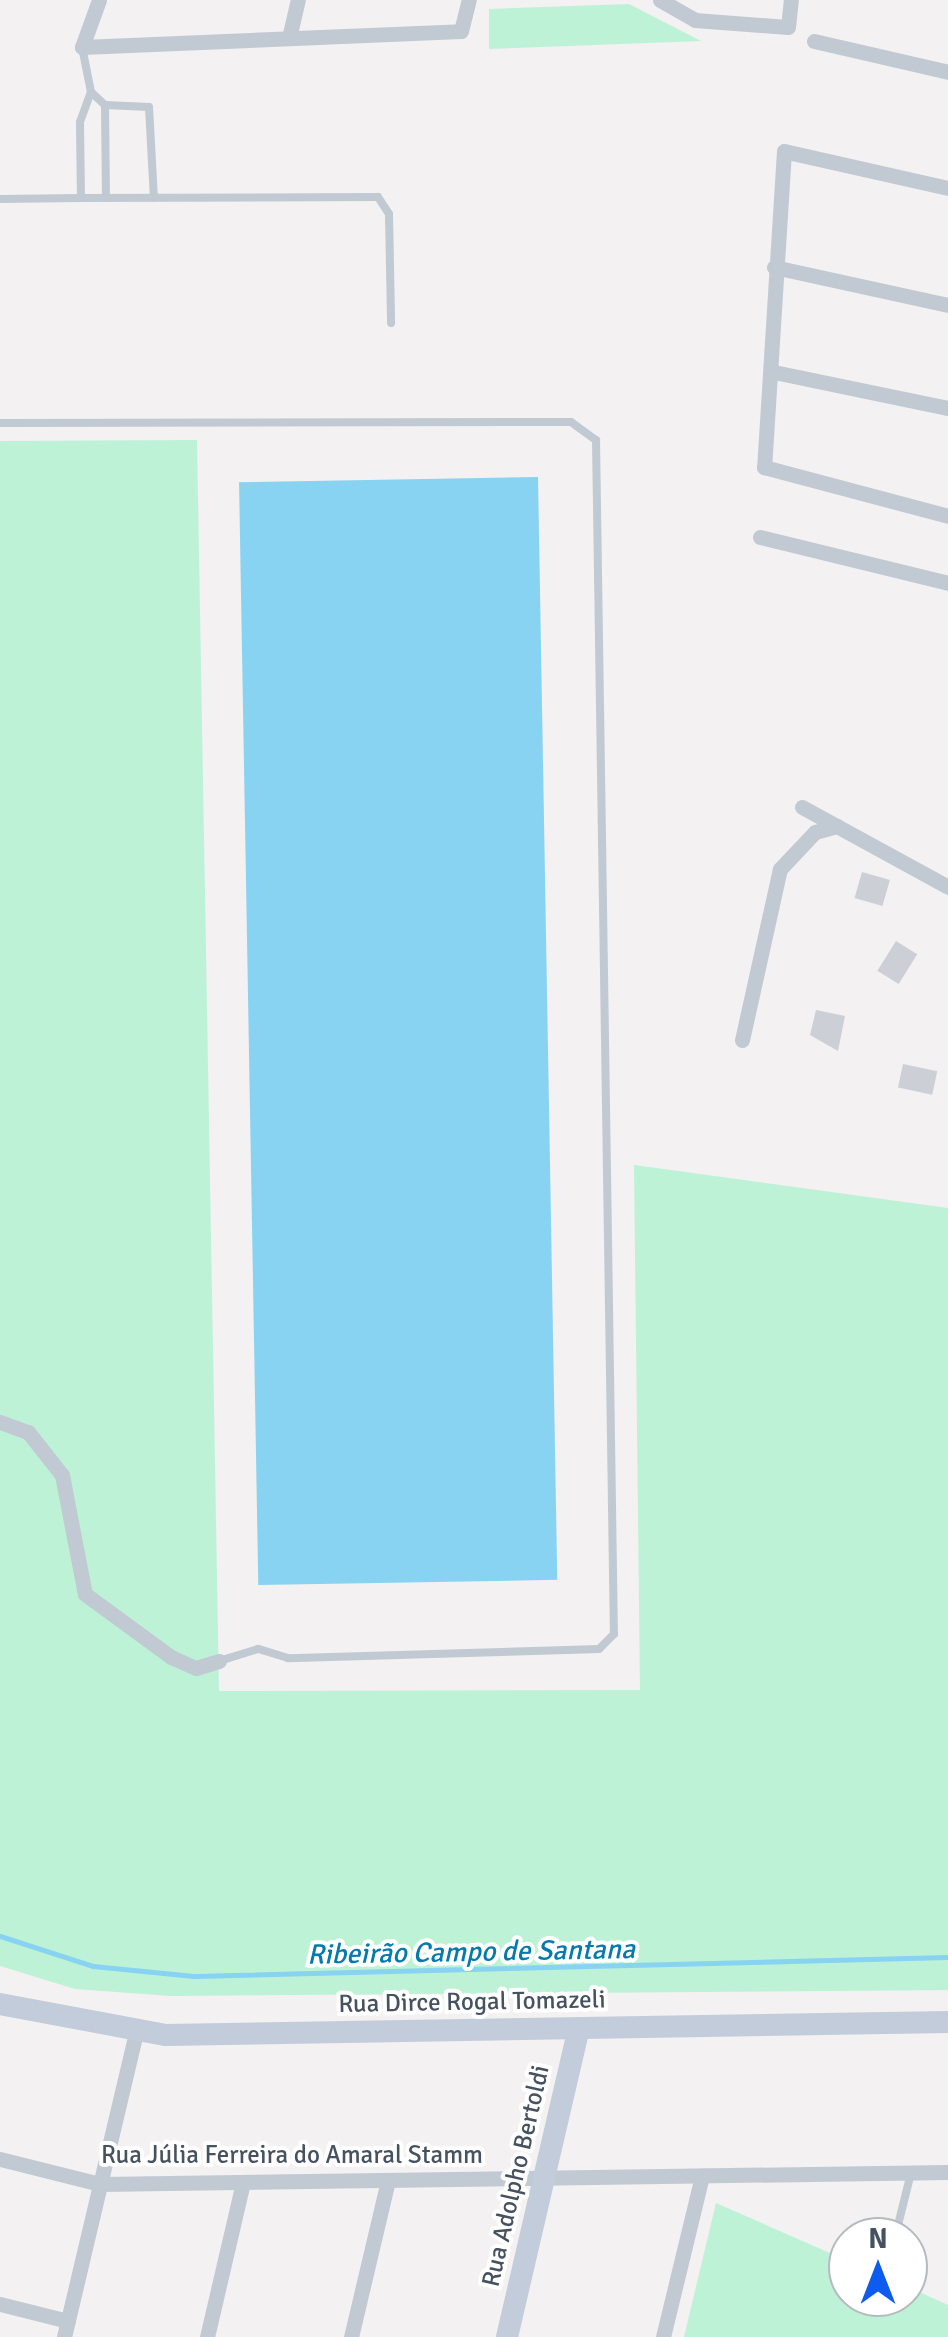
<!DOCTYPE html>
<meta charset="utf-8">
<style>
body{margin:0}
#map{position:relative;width:948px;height:2337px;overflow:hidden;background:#f3f1f1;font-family:Signika,sans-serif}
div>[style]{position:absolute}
.green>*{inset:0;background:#bdf2d7}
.water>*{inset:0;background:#88d2f2;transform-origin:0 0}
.stream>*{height:5px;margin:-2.5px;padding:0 2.5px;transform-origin:2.5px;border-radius:2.5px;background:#88d2f2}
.building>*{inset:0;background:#cccfd6;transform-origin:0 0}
.lane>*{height:8px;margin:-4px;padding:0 4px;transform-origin:4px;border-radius:4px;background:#c1c9d3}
.street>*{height:15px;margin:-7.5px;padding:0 7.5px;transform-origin:7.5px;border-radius:7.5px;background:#c1c9d3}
.secondary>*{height:22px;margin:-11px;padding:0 11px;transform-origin:11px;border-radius:11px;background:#c2ccda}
span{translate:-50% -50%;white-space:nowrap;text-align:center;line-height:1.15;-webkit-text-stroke:8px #fff;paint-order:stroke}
.street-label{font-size:25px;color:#475260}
.water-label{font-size:28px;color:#047aae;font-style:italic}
.north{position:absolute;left:828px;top:2217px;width:100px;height:100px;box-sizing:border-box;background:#fff;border:2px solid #b5babf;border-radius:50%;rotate:0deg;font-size:28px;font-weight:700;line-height:40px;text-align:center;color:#475260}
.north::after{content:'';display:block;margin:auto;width:35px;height:45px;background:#0e5bf0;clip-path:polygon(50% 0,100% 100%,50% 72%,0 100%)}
</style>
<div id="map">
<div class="green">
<div style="clip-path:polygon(629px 4px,701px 41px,489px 49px,489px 9px)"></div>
<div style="clip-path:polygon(197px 440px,219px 1691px,640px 1690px,634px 1165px,948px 1208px,948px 1990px,171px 1996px,75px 1989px,0 1966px,0 441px)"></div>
<div style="clip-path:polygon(716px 2203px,848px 2261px,848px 2297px,908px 2297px,908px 2287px,948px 2305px,948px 2337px,684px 2337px)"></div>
</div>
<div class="water">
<div style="left:538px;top:477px;width:1103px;height:299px;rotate:89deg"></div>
</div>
<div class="stream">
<div style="left:0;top:1936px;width:98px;rotate:17.9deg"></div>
<div style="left:93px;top:1966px;width:101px;rotate:5.7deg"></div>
<div style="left:194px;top:1976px;width:754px;rotate:-1.44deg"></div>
</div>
<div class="building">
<div style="left:862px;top:872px;width:29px;height:27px;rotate:16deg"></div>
<div style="left:896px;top:941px;width:25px;height:35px;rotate:32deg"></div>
<div style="clip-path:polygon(816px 1010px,845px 1016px,838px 1051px,810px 1035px)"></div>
<div style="left:903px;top:1064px;width:35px;height:24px;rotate:12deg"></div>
</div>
<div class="lane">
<div style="left:91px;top:92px;width:19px;rotate:43deg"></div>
<div style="left:105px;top:105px;width:44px;rotate:2.6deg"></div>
<div style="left:149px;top:107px;width:91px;rotate:86.9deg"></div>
<div style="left:105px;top:105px;width:93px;rotate:89.4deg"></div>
<div style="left:81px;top:198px;width:297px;rotate:-0.2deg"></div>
<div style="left:378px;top:197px;width:20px;rotate:57deg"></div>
<div style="left:389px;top:214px;width:109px;rotate:88.9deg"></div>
<div style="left:0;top:199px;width:81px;rotate:-0.7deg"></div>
<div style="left:81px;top:198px;width:76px;rotate:-90.8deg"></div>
<div style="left:80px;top:122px;width:32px;rotate:-70deg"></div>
<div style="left:91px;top:92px;width:46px;rotate:-101.3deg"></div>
<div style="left:0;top:423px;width:571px;rotate:-0.1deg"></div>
<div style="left:571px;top:422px;width:31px;rotate:36deg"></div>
<div style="left:596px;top:440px;width:1194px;rotate:89.14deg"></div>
<div style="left:614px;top:1634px;width:21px;rotate:135deg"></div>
<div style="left:599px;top:1649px;width:311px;rotate:178.3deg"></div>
<div style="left:288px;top:1658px;width:31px;rotate:-163deg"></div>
<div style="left:258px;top:1649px;width:41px;rotate:162.9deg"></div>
<div style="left:895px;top:2237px;width:66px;rotate:-76deg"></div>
</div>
<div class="street">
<div style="left:99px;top:0;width:50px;rotate:109.9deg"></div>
<div style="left:82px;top:47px;width:379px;rotate:-2.4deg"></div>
<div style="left:461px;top:31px;width:32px;rotate:-76deg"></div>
<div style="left:660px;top:0;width:40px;rotate:29.7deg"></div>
<div style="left:695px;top:20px;width:93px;rotate:4.3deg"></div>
<div style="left:788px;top:27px;width:27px;rotate:-84deg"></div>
<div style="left:289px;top:38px;width:39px;rotate:-77deg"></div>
<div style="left:814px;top:41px;width:138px;rotate:13deg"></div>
<div style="left:948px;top:188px;width:168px;rotate:-167.3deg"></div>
<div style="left:784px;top:151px;width:317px;rotate:93.6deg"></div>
<div style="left:764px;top:467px;width:190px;rotate:14.9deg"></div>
<div style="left:774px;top:267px;width:178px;rotate:12.3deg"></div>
<div style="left:774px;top:372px;width:178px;rotate:11.7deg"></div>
<div style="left:760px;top:537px;width:194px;rotate:13.7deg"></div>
<div style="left:802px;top:807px;width:166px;rotate:28.7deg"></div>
<div style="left:742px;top:1040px;width:175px;rotate:-77.5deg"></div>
<div style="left:780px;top:869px;width:51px;rotate:-46.6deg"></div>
<div style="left:815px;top:832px;width:23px;rotate:-15deg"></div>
<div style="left:0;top:1422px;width:30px;rotate:20deg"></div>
<div style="left:28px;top:1432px;width:55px;rotate:51.7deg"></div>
<div style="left:62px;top:1475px;width:121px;rotate:79.1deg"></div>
<div style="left:85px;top:1594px;width:107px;rotate:36.2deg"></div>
<div style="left:171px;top:1657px;width:27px;rotate:24deg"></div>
<div style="left:196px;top:1668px;width:24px;rotate:-17deg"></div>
<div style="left:0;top:2159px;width:103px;rotate:14deg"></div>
<div style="left:100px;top:2184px;width:848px;rotate:-0.81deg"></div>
<div style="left:0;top:2304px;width:70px;rotate:14deg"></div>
<div style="left:64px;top:2337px;width:312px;rotate:-76.7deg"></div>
<div style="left:207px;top:2337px;width:159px;rotate:-76.9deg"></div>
<div style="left:351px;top:2337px;width:161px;rotate:-76.7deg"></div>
<div style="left:663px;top:2337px;width:166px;rotate:-76.4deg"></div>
</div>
<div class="secondary">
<div style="left:0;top:2004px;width:169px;rotate:10.6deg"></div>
<div style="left:166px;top:2035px;width:782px;rotate:-0.95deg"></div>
<div style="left:507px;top:2337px;width:317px;rotate:-76.9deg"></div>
</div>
<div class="street-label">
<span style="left:472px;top:2002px;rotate:-1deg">Rua Dirce Rogal Tomazeli</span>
<span style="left:292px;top:2155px">Rua Júlia Ferreira do Amaral Stamm</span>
<span style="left:516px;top:2176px;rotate:-77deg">Rua Adolpho Bertoldi</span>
</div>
<div class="water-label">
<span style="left:471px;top:1952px;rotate:-1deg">Ribeirão Campo de Santana</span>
</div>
<div class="north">N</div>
</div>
